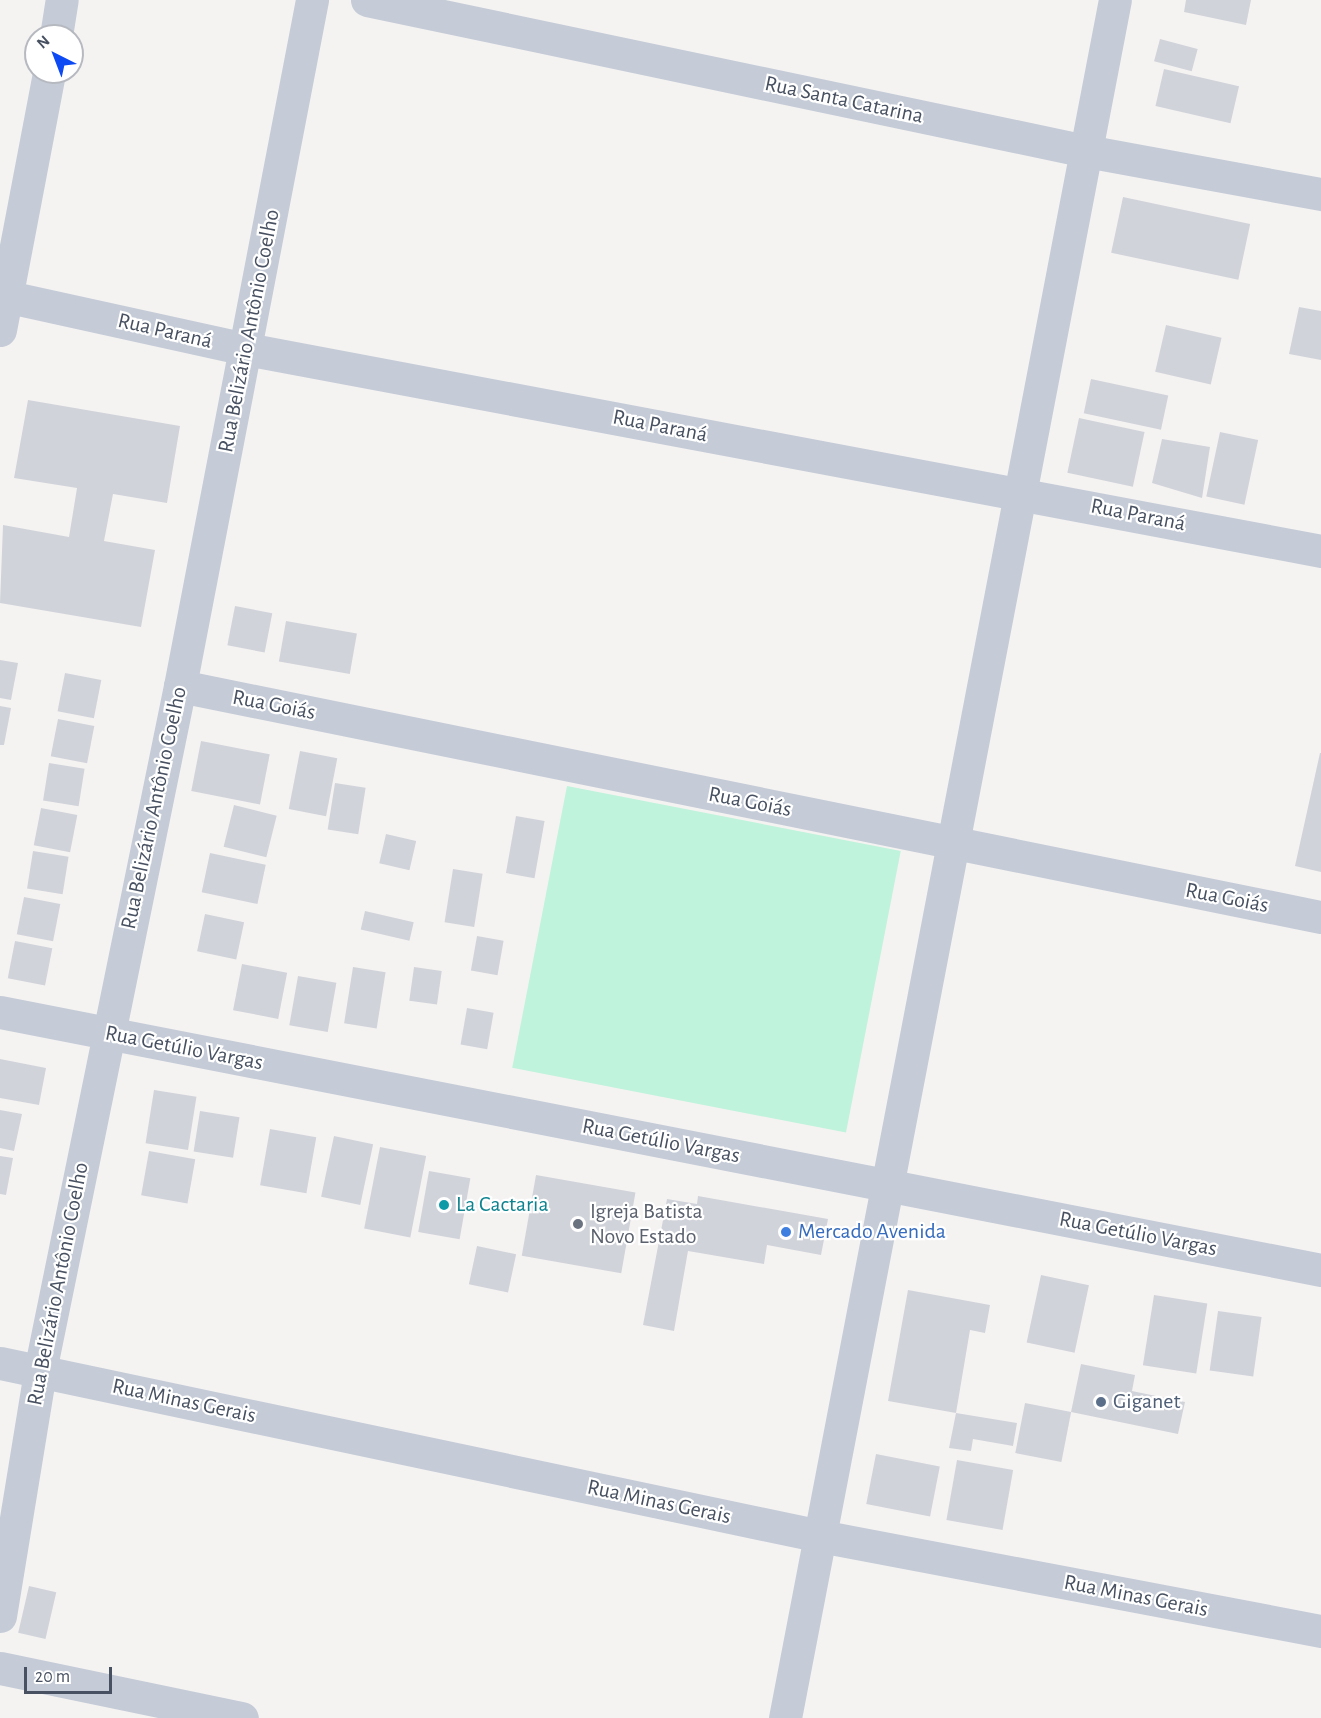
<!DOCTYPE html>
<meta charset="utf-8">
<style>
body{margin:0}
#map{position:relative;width:1321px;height:1718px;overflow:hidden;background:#f5f3f2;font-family:"Alegreya Sans",sans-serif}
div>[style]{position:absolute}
.green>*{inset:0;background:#bff3dc;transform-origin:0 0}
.building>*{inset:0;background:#d1d3da;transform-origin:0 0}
.minor>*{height:33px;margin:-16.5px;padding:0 16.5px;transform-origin:16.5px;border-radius:16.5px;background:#c5ccd7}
.tertiary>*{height:33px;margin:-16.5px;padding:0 16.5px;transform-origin:16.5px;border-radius:16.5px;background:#c5ccd7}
.dots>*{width:16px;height:16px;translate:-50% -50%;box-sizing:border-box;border:3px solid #fff;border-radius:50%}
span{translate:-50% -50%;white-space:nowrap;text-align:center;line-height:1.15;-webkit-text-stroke:4.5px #fff;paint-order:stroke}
.street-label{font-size:22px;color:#485161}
.culture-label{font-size:22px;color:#0d838f}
.left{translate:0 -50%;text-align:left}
.worship-label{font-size:22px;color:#5b616d}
.shop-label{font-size:22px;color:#366cbe}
.service-label{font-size:22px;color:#4e5e75}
.north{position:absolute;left:24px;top:24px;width:60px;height:60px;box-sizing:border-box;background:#fff;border:2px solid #b6b9c0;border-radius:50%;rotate:318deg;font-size:16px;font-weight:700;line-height:24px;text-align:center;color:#485161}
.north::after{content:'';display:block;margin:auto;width:21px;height:27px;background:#0e4af3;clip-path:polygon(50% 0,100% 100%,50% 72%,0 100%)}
.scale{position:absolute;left:24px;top:1667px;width:88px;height:27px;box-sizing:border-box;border:3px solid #485161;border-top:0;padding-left:8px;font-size:18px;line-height:21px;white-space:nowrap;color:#485161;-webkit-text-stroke:4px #fff;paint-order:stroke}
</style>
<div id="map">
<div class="green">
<div style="left:567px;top:786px;width:340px;height:287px;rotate:11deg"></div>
</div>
<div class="building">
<div style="clip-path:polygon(1186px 0,1251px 0,1246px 25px,1184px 12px)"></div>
<div style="left:1160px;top:39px;width:39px;height:23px;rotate:15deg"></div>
<div style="left:1164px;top:69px;width:77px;height:38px;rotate:13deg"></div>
<div style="left:1123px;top:197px;width:130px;height:57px;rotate:12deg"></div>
<div style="clip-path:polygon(1299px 307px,1321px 311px,1321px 360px,1289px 354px)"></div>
<div style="left:1166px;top:325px;width:57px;height:48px;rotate:13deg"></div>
<div style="left:1091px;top:379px;width:79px;height:35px;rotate:12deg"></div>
<div style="clip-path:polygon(28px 400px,180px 426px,167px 503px,113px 494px,104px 541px,155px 550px,141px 627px,0 603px,3px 525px,69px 537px,77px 488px,14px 478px)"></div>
<div style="left:1079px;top:418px;width:67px;height:56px;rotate:12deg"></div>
<div style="left:1220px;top:432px;width:39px;height:66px;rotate:12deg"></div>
<div style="clip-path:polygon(1162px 439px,1210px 447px,1202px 498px,1152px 483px)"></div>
<div style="left:235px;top:606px;width:38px;height:40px;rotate:11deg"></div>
<div style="left:286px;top:621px;width:72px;height:41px;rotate:10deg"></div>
<div style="clip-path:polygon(0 660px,18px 663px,11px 700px,0 698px)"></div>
<div style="left:65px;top:673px;width:37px;height:39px;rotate:11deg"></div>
<div style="clip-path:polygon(0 706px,11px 708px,4px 745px,0 745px)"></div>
<div style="left:58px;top:719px;width:37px;height:38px;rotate:11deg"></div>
<div style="left:201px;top:741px;width:70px;height:51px;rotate:11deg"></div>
<div style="left:300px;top:751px;width:38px;height:59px;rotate:11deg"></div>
<div style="clip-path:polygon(1320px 753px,1321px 753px,1321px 872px,1295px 866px)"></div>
<div style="left:49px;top:763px;width:36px;height:38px;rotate:9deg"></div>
<div style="left:335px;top:783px;width:31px;height:47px;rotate:9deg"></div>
<div style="left:234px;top:805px;width:44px;height:43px;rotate:14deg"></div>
<div style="left:41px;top:808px;width:37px;height:38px;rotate:11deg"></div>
<div style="left:516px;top:816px;width:29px;height:58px;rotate:10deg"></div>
<div style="left:386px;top:834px;width:31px;height:30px;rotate:13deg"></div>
<div style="left:33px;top:851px;width:36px;height:38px;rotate:9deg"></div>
<div style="left:210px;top:853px;width:57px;height:40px;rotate:12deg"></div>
<div style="left:453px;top:869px;width:30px;height:54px;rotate:9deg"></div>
<div style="left:24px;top:897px;width:37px;height:38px;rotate:11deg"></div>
<div style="left:365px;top:911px;width:50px;height:19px;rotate:13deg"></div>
<div style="left:205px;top:914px;width:40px;height:38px;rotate:12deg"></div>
<div style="left:477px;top:936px;width:27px;height:35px;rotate:10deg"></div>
<div style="left:15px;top:941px;width:38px;height:38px;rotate:11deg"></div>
<div style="left:242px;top:964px;width:46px;height:47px;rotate:11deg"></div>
<div style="left:353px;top:967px;width:33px;height:57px;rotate:9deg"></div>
<div style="left:414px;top:967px;width:28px;height:34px;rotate:8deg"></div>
<div style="left:298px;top:976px;width:39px;height:50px;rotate:10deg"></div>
<div style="left:467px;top:1008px;width:27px;height:37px;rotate:10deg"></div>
<div style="clip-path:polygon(0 1059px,46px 1068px,39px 1105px,0 1098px)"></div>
<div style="left:154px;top:1090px;width:43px;height:54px;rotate:9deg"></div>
<div style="clip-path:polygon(0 1110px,22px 1114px,14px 1151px,0 1148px)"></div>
<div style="left:200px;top:1111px;width:40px;height:41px;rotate:9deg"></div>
<div style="left:270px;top:1129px;width:47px;height:57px;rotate:10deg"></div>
<div style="left:334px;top:1136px;width:40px;height:62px;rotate:12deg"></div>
<div style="left:380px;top:1147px;width:47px;height:83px;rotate:11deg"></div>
<div style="left:149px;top:1151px;width:47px;height:45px;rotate:10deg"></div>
<div style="clip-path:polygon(0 1156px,13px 1158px,6px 1195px,0 1194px)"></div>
<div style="left:429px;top:1171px;width:42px;height:62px;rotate:10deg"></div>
<div style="left:536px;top:1175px;width:101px;height:82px;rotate:10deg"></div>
<div style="clip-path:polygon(698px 1196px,828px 1219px,821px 1255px,767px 1245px,764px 1264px,688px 1251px,674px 1331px,643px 1325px,667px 1199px,697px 1204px)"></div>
<div style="left:477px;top:1246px;width:40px;height:39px;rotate:12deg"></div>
<div style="left:1041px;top:1275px;width:49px;height:69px;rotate:12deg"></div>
<div style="clip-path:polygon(908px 1290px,990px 1305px,985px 1333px,970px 1330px,956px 1413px,888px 1401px)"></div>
<div style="left:1154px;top:1295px;width:54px;height:71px;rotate:9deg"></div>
<div style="left:1218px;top:1311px;width:44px;height:60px;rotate:8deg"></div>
<div style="clip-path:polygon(1081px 1364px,1135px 1375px,1132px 1391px,1185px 1402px,1178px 1434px,1071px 1412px)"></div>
<div style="left:1025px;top:1403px;width:47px;height:51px;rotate:11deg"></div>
<div style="clip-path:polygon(956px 1413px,1017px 1423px,1013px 1446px,973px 1439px,971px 1451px,949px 1448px)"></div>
<div style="left:876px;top:1454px;width:65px;height:51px;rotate:11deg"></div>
<div style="left:957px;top:1460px;width:57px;height:61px;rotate:10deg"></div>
<div style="left:29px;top:1586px;width:28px;height:48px;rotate:13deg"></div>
</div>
<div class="minor">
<div style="left:367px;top:0;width:735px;rotate:11.86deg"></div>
<div style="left:1086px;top:151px;width:239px;rotate:10.4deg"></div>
<div style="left:56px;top:36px;width:36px;rotate:-81deg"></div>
<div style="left:0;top:295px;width:252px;rotate:12.4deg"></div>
<div style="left:246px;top:349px;width:1094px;rotate:10.64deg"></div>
<div style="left:0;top:330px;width:263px;rotate:-79.2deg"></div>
<div style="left:180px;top:686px;width:1164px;rotate:11.45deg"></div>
<div style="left:0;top:1363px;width:838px;rotate:11.91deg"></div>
<div style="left:820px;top:1536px;width:510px;rotate:10.74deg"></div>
<div style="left:0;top:1616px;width:248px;rotate:-80.7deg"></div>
<div style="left:40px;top:1371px;width:699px;rotate:-78.45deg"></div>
<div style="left:180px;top:686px;width:699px;rotate:-79.11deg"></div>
<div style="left:0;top:1668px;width:247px;rotate:11.7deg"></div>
</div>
<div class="tertiary">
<div style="left:0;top:1012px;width:1346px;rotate:11.05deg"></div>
<div style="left:785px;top:1718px;width:1749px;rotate:-79.13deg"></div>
</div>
<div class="dots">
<div style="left:444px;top:1205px;background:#0f9aa8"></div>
<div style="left:578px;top:1224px;background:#6b7280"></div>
<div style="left:786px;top:1232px;background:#3f7fe0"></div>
<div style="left:1101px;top:1402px;background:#5c6f8a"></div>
</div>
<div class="street-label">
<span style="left:844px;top:100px;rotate:12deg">Rua Santa Catarina</span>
<span style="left:165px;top:331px;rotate:13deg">Rua Paraná</span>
<span style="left:249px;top:331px;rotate:-79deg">Rua Belizário Antônio Coelho</span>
<span style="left:660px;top:426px;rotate:11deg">Rua Paraná</span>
<span style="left:1138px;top:515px;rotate:11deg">Rua Paraná</span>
<span style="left:274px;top:705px;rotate:11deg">Rua Goiás</span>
<span style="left:750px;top:802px;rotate:11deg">Rua Goiás</span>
<span style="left:154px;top:808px;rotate:-78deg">Rua Belizário Antônio Coelho</span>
<span style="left:1227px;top:898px;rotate:11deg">Rua Goiás</span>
<span style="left:184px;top:1048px;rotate:11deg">Rua Getúlio Vargas</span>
<span style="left:661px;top:1141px;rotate:11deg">Rua Getúlio Vargas</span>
<span style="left:1138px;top:1234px;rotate:11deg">Rua Getúlio Vargas</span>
<span style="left:58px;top:1284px;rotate:-79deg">Rua Belizário Antônio Coelho</span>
<span style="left:184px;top:1401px;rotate:12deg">Rua Minas Gerais</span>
<span style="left:659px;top:1502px;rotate:12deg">Rua Minas Gerais</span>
<span style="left:1136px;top:1596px;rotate:11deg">Rua Minas Gerais</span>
</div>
<div class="culture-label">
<span class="left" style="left:456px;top:1205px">La Cactaria</span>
</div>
<div class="worship-label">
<span class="left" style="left:590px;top:1224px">Igreja Batista<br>Novo Estado</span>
</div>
<div class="shop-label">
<span class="left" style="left:798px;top:1232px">Mercado Avenida</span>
</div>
<div class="service-label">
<span class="left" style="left:1113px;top:1402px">Giganet</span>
</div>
<div class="north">N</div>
<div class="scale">20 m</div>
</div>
